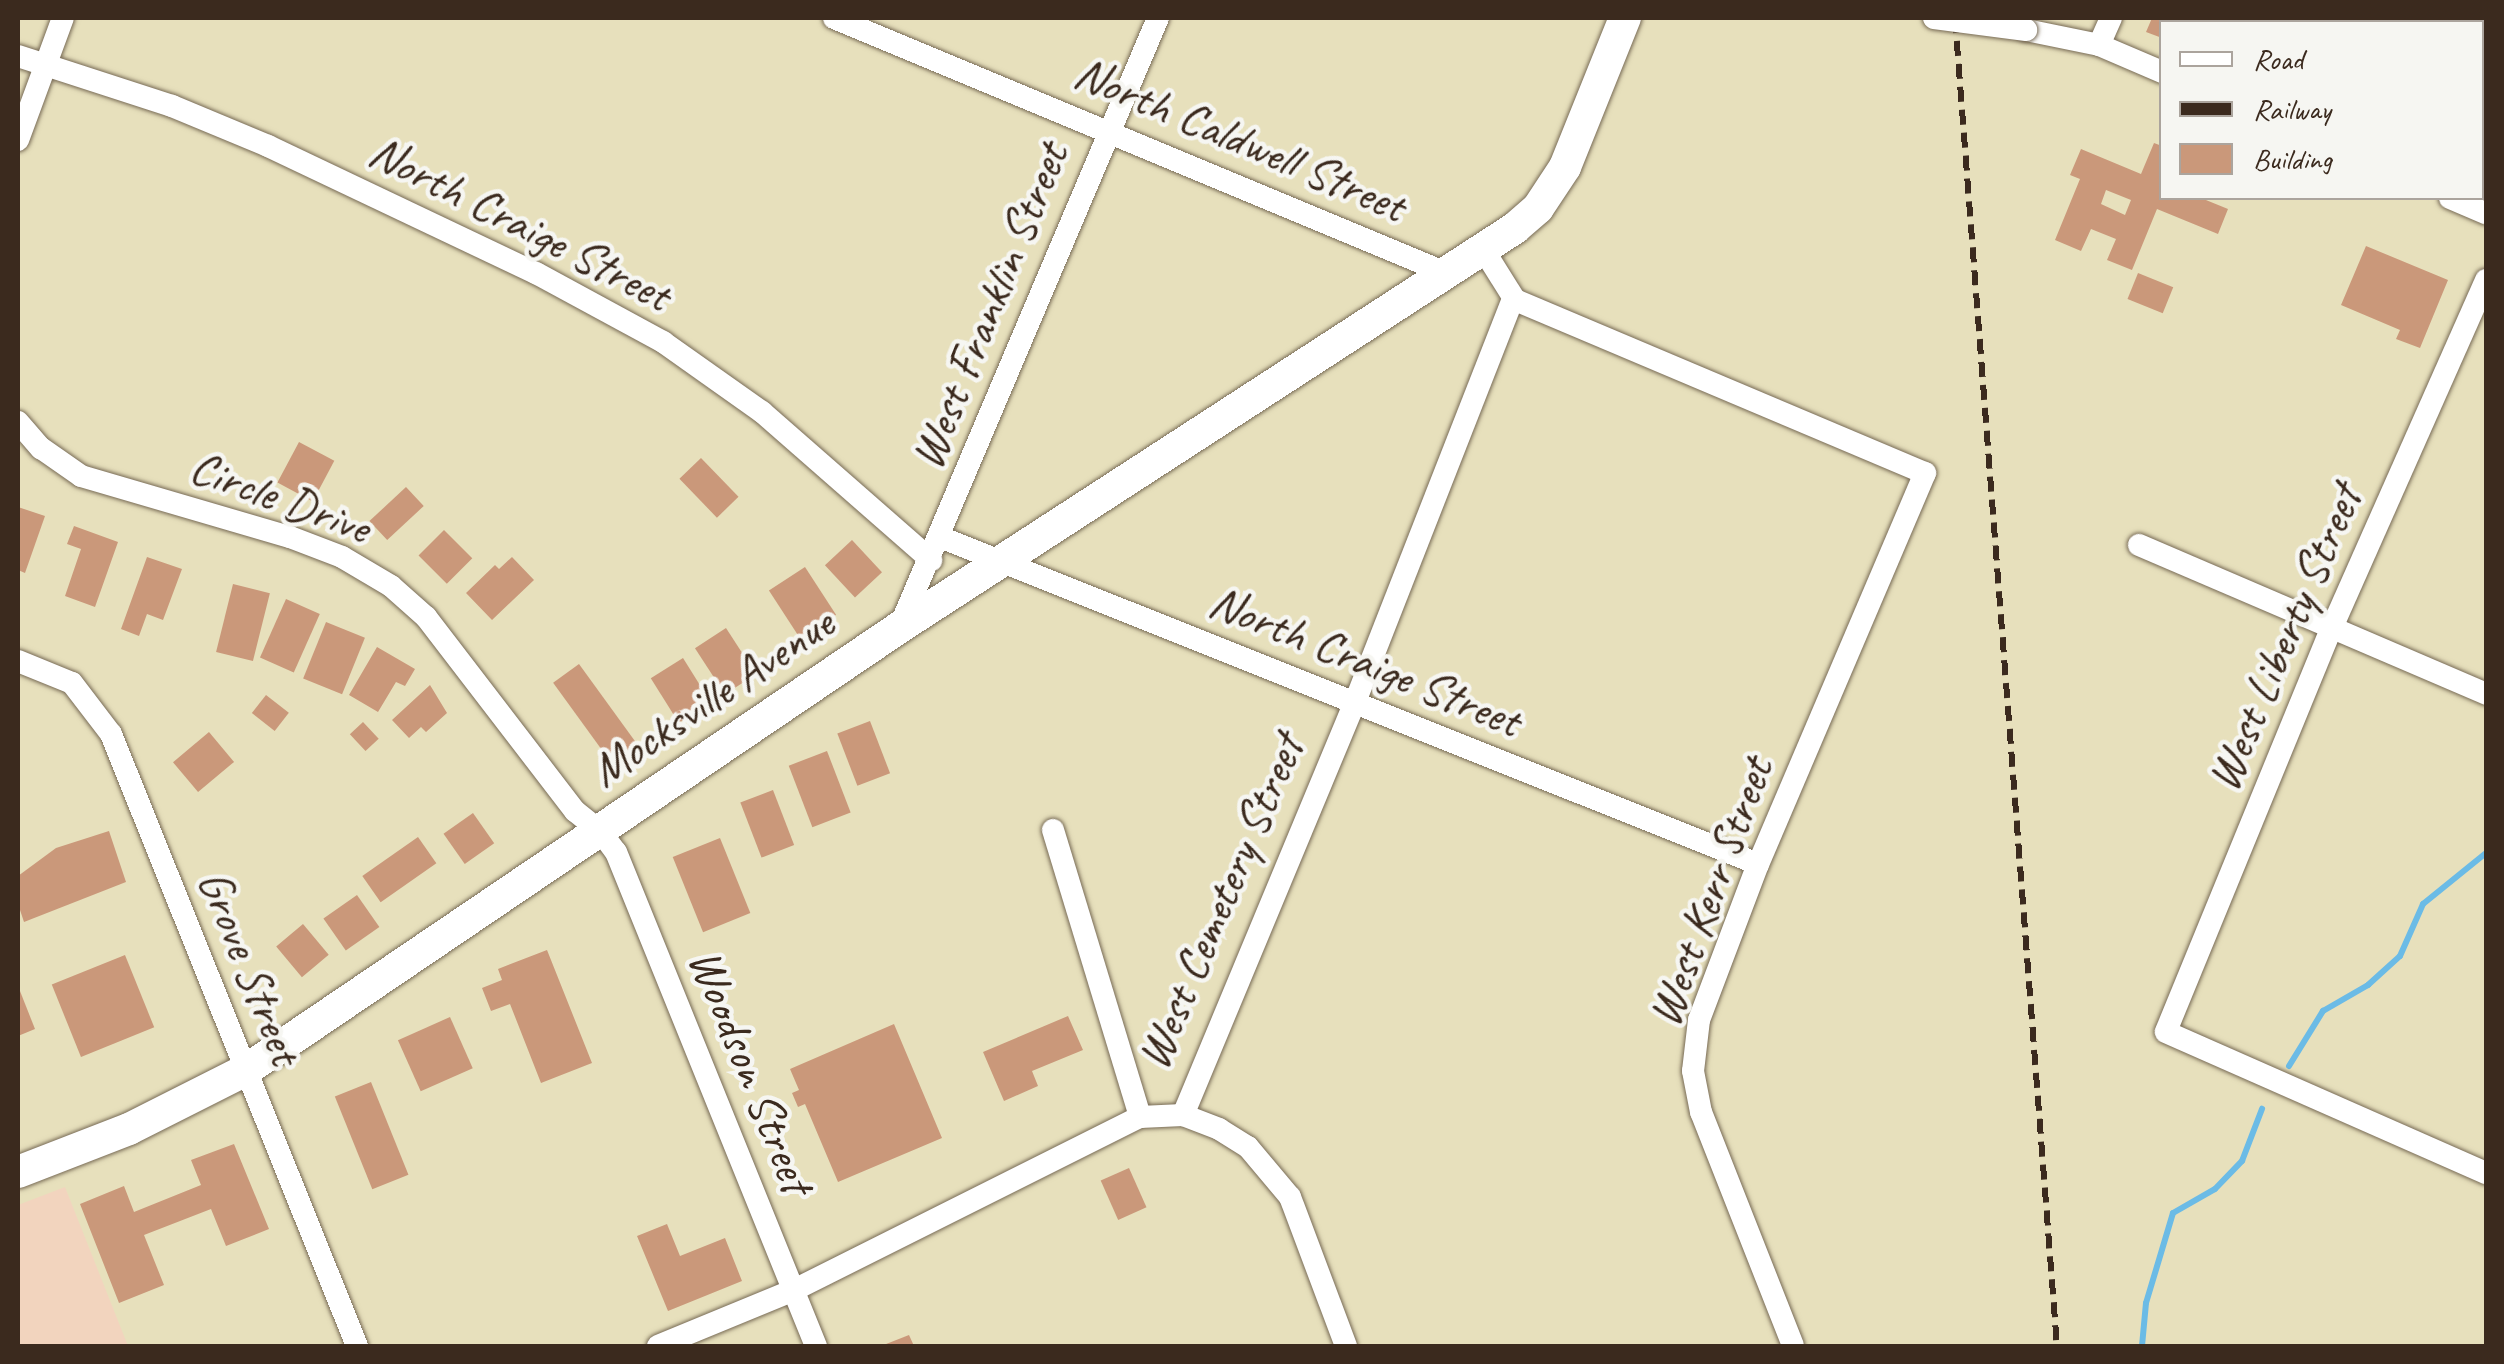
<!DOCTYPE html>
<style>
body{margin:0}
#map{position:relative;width:2504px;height:1364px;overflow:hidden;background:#e7e0bc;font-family:Caveat,sans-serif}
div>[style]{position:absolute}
.built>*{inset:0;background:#f2d4be}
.stream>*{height:6px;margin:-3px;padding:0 3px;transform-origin:3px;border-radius:3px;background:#6bbbe6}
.building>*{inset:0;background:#ca987a;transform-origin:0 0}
.roads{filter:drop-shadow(0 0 2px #776a55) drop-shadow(0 0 2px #776a55)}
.street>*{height:22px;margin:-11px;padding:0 11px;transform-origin:11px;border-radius:11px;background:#fff}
.secondary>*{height:32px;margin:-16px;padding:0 16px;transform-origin:16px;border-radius:16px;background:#fff}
.rail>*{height:6px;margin-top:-3px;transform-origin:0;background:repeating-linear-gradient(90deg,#3b2a1e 0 15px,transparent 0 23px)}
.bridges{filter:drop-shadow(0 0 2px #776a55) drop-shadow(0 0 2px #776a55)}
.street-bridge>*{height:22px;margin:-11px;padding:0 11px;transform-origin:11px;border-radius:11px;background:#fff}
span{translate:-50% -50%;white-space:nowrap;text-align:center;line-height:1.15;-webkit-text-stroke:9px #f6f6f2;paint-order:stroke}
.street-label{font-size:48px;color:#3b2a1e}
.frame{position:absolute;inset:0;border:20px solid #3b2a1e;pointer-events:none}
.legend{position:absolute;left:2159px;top:20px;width:325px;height:180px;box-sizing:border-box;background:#f6f6f2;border:2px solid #aba49d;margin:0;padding:12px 18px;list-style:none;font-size:30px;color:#3b2a1e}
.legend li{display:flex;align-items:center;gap:20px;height:50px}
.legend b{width:50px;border:2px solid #aba49d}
</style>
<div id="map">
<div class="built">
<div style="clip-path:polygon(65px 1187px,128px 1346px,18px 1346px,18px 1205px)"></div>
</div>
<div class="stream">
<div style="left:2289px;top:1066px;width:65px;rotate:-58.3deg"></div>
<div style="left:2323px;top:1011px;width:52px;rotate:-30deg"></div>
<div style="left:2368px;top:985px;width:43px;rotate:-42.2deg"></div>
<div style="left:2400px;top:956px;width:57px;rotate:-66.1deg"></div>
<div style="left:2423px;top:904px;width:81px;rotate:-39deg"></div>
<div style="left:2142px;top:1346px;width:43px;rotate:-84.7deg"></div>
<div style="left:2146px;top:1303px;width:94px;rotate:-73.3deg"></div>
<div style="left:2173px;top:1213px;width:48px;rotate:-29.7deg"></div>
<div style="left:2215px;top:1189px;width:39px;rotate:-46deg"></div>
<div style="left:2242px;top:1161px;width:56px;rotate:-69deg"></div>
</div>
<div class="building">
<div style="clip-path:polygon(2152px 18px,2192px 18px,2189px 22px,2162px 22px,2162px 38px,2146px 32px)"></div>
<div style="left:2208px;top:18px;width:39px;height:4px"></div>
<div style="clip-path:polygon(evenodd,2154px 143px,2162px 146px,2162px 198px,2201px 198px,2228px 209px,2218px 234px,2157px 209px,2132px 270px,2107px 260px,2116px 239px,2091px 229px,2081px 251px,2055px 240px,2080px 179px,2070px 175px,2081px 149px,2141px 174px,2154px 143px,2106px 190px,2131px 200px,2125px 215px,2101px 204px,2106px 190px)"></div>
<div style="clip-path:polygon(2366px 246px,2448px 280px,2420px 348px,2396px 339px,2400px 330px,2341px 305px)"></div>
<div style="left:2138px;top:273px;width:38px;height:28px;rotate:22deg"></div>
<div style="left:299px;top:442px;width:40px;height:46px;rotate:28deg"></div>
<div style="left:701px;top:458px;width:54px;height:30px;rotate:46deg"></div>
<div style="left:406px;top:487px;width:26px;height:50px;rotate:47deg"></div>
<div style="clip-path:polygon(18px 507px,45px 516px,25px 573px,18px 570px)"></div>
<div style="clip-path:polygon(74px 526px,118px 542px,95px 607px,65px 596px,81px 549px,67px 544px)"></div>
<div style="left:444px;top:530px;width:40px;height:36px;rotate:45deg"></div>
<div style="left:852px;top:540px;width:44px;height:37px;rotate:47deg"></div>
<div style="clip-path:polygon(147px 557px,182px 569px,163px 620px,147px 614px,139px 636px,121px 629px)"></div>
<div style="clip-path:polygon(512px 557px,534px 580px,492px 620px,466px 593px,495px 565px,499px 569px)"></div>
<div style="left:805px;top:567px;width:57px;height:43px;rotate:57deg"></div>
<div style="left:233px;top:584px;width:38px;height:70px;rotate:14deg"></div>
<div style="left:286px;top:599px;width:37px;height:64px;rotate:24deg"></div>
<div style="left:326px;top:622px;width:42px;height:61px;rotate:22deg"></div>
<div style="left:726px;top:628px;width:55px;height:37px;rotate:57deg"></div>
<div style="clip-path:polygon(377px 647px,415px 669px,405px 686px,396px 682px,378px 712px,349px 695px)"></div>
<div style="left:683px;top:658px;width:53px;height:38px;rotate:58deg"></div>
<div style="left:579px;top:664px;width:104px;height:32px;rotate:54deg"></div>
<div style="clip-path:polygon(430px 685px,447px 713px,426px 732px,421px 727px,409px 738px,392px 720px)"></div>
<div style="left:266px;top:695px;width:29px;height:23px;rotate:38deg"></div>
<div style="left:870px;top:721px;width:56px;height:35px;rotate:69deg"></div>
<div style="left:363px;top:722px;width:23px;height:18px;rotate:47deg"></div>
<div style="left:209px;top:732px;width:39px;height:47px;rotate:50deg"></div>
<div style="left:827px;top:751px;width:66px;height:41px;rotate:69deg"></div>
<div style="left:773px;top:790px;width:59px;height:35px;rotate:69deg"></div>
<div style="left:473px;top:813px;width:37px;height:36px;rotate:55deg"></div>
<div style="clip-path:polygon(109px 831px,126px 882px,24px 922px,18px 904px,18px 876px,56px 848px)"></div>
<div style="left:418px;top:837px;width:32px;height:68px;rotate:55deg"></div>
<div style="left:720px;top:838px;width:81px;height:51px;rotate:68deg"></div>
<div style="left:357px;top:895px;width:39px;height:41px;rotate:55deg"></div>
<div style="left:303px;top:924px;width:40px;height:35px;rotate:50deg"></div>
<div style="clip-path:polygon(547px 950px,592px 1063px,541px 1083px,510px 1004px,491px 1011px,482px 988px,502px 980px,498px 969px)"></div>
<div style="left:125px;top:955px;width:78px;height:79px;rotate:68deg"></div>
<div style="clip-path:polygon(18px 986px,35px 1029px,18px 1036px)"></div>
<div style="clip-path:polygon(1068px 1016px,1083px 1050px,1032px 1071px,1038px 1086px,1004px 1101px,983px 1052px)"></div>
<div style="left:450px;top:1017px;width:56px;height:57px;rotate:66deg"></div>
<div style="clip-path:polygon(894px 1024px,942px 1138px,838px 1182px,805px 1104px,798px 1107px,792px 1093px,799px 1090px,790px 1069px)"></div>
<div style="left:371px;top:1082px;width:100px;height:39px;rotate:68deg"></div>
<div style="clip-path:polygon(234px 1144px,269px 1229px,226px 1246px,211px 1209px,144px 1235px,164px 1285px,119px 1303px,80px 1204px,124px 1186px,134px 1212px,201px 1185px,191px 1160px)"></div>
<div style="left:1129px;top:1168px;width:43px;height:31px;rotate:66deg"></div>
<div style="clip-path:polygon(667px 1224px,680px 1256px,725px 1238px,742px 1281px,668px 1311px,637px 1236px)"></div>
<div style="clip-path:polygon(909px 1335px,914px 1346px,881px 1346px)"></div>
</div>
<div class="roads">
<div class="street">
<div style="left:834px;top:18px;width:663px;rotate:22.62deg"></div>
<div style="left:2026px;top:30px;width:75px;rotate:11.6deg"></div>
<div style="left:2099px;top:45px;width:69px;rotate:23.2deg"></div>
<div style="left:2099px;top:45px;width:30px;rotate:-66deg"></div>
<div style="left:18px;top:56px;width:162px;rotate:18deg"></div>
<div style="left:172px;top:106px;width:104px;rotate:22.6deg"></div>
<div style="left:268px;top:146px;width:297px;rotate:25.4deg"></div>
<div style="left:536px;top:273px;width:145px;rotate:28.5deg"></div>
<div style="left:663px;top:342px;width:121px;rotate:35.3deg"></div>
<div style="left:762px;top:412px;width:225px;rotate:41.2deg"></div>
<div style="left:18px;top:140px;width:130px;rotate:-69.8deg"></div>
<div style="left:2450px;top:198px;width:39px;rotate:23deg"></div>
<div style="left:1483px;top:249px;width:60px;rotate:57.9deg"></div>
<div style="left:1515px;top:300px;width:445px;rotate:22.9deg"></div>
<div style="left:1925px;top:473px;width:425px;rotate:113.1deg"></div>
<div style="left:1758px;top:864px;width:167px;rotate:110.7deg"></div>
<div style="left:1699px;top:1020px;width:51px;rotate:96.7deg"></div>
<div style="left:1693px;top:1071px;width:42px;rotate:79deg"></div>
<div style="left:1701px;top:1112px;width:251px;rotate:68.5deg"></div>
<div style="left:2486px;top:280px;width:382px;rotate:113.9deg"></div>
<div style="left:2331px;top:629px;width:435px;rotate:112.3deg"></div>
<div style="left:2166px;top:1032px;width:350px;rotate:23.8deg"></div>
<div style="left:18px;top:422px;width:35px;rotate:49deg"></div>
<div style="left:41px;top:448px;width:49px;rotate:35deg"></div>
<div style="left:81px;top:476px;width:218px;rotate:16.3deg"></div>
<div style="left:290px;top:537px;width:56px;rotate:21deg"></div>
<div style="left:342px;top:557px;width:57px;rotate:30.6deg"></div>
<div style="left:391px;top:586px;width:47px;rotate:41.5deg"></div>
<div style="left:426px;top:617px;width:245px;rotate:52.5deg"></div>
<div style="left:575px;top:811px;width:32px;rotate:39deg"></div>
<div style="left:600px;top:831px;width:26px;rotate:53deg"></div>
<div style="left:616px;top:852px;width:533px;rotate:67.96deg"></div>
<div style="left:940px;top:537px;width:881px;rotate:21.79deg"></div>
<div style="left:2139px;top:545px;width:378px;rotate:23.2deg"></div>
<div style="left:900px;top:626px;width:660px;rotate:-67.01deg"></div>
<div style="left:18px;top:661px;width:58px;rotate:22.2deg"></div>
<div style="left:72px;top:683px;width:64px;rotate:52.6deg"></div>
<div style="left:111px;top:734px;width:660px;rotate:68.1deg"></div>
<div style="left:1053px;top:830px;width:300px;rotate:73.1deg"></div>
<div style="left:1183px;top:1115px;width:39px;rotate:21deg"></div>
<div style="left:1219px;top:1129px;width:34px;rotate:32deg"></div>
<div style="left:1248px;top:1147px;width:65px;rotate:50deg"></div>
<div style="left:1290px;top:1197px;width:159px;rotate:69.4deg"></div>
<div style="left:658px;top:1346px;width:147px;rotate:-22.4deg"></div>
<div style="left:794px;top:1290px;width:387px;rotate:-26.6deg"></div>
<div style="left:1140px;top:1117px;width:43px;rotate:-2.7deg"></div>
<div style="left:1183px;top:1115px;width:447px;rotate:-67.4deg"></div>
<div style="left:1355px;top:702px;width:433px;rotate:-68.6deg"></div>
</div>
<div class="secondary">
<div style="left:18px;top:1172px;width:119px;rotate:-21.2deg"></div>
<div style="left:129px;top:1129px;width:131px;rotate:-26.8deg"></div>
<div style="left:246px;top:1070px;width:790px;rotate:-34.11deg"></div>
<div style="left:900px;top:627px;width:733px;rotate:-32.97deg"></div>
<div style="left:1515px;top:228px;width:30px;rotate:-41deg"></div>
<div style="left:1538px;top:208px;width:49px;rotate:-56.6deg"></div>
<div style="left:1565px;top:167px;width:161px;rotate:-68.1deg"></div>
</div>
</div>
<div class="rail">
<div style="left:1955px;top:18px;width:1332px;rotate:85.61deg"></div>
</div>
<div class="bridges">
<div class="street-bridge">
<div style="left:1934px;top:18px;width:93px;rotate:7.4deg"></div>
</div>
</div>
<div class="street-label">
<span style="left:1240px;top:139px;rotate:23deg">North Caldwell Street</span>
<span style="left:520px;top:223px;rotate:27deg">North Craige Street</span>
<span style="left:989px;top:306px;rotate:-68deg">West Franklin Street</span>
<span style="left:280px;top:497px;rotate:20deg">Circle Drive</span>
<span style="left:2284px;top:638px;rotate:-67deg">West Liberty Street</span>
<span style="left:1365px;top:661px;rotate:22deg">North Craige Street</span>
<span style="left:712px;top:697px;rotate:-34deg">Mocksville Avenue</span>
<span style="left:1710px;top:892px;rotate:-70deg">West Kerr Street</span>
<span style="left:1220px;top:902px;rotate:-67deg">West Cemetery Street</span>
<span style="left:250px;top:967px;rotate:68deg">Grove Street</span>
<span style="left:751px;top:1071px;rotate:68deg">Woodson Street</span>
</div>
<div class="frame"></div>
<ul class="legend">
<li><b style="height:12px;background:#fff"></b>Road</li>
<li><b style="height:12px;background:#3b2a1e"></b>Railway</li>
<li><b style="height:28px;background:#ca987a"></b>Building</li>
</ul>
</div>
